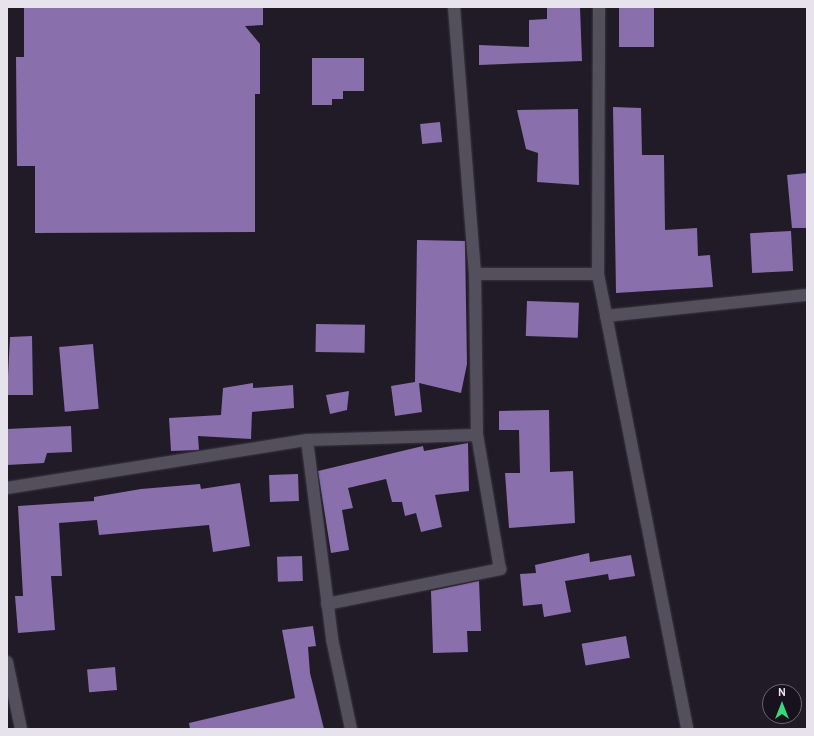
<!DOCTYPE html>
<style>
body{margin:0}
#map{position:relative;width:814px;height:736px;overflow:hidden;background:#201b27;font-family:Overpass,sans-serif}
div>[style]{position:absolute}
.building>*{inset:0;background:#896fac;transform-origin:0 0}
.roads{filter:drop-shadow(0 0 1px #3a3740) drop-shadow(0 0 1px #3a3740)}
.street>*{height:12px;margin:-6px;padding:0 6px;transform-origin:6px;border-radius:6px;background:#544f5d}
span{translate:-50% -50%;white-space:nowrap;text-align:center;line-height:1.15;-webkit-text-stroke:3px #17121d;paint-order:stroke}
.frame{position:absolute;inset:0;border:8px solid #e6e3ec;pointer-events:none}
.north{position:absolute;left:762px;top:684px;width:40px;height:40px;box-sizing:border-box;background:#17121d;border:1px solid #6a6670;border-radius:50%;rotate:0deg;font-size:11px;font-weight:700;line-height:16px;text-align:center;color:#e6e3ec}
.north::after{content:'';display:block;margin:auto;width:14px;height:18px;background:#39d87f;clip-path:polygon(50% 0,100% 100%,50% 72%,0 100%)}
</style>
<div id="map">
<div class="building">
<div style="clip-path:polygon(24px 7px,263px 7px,263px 25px,245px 26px,260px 44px,260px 94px,255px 94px,255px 232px,35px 233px,35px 166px,17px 166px,16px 57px,24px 57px)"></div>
<div style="clip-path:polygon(547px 7px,580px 7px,582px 61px,479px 65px,479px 45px,529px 47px,529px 20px,547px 19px)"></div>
<div style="left:619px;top:7px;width:35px;height:40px"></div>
<div style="clip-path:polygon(312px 58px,364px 58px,364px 91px,343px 91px,343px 99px,332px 99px,332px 105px,312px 105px)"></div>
<div style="clip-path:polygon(613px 107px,641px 108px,642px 155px,664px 155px,665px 230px,697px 228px,698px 256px,710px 255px,713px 287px,616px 293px)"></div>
<div style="clip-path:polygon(578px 109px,579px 185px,537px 182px,538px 153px,526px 149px,517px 110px)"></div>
<div style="left:440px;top:122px;width:20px;height:20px;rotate:84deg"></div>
<div style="clip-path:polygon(807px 173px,807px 228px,792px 228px,787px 175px)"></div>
<div style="left:791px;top:231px;width:40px;height:41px;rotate:87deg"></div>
<div style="clip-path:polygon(417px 240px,465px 241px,467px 364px,461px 393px,419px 383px,422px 412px,395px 416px,391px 386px,415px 382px)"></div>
<div style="left:527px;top:301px;width:52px;height:35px;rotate:2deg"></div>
<div style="left:316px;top:324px;width:49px;height:28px;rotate:1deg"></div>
<div style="clip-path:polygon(32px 336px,33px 395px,7px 395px,10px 337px)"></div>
<div style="left:93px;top:344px;width:65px;height:34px;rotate:85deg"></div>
<div style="clip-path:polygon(253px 383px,253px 388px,293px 385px,294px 408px,252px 412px,251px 439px,198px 436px,199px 450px,171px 451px,169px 418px,221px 415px,223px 388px)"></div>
<div style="clip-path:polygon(349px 391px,347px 410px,330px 414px,326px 395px)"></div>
<div style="clip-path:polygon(549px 410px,550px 472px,573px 471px,575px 523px,509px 528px,505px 473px,520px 473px,519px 430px,499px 430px,499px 411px)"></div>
<div style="clip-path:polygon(71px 426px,72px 452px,47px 453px,44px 463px,7px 465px,7px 429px)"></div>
<div style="clip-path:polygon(468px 443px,469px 491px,435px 495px,442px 527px,421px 532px,416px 513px,405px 516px,402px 502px,392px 502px,386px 479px,348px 488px,353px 508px,342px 510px,349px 550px,331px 553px,318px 471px,423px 446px,424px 451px)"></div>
<div style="left:298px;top:474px;width:27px;height:29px;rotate:88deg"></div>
<div style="clip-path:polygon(240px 483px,250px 546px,213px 552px,209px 525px,99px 535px,97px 520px,59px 523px,62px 576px,51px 576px,55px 630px,18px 633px,15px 596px,23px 596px,18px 506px,94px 501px,94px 497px,141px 489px,200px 484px,201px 489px)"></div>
<div style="clip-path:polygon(589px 553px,590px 562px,631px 555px,635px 576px,609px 580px,608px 574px,565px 581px,571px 612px,544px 617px,542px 604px,523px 606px,520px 574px,536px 573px,535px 565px)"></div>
<div style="left:302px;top:556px;width:25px;height:25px;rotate:88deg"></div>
<div style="clip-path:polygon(479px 581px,481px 631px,467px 631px,468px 652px,433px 653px,431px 591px)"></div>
<div style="clip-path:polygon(313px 626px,316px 646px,308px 647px,310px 673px,324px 729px,190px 729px,189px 723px,295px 698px,282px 630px)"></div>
<div style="left:626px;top:636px;width:22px;height:45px;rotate:80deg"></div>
<div style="left:115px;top:667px;width:23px;height:28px;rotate:85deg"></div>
</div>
<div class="roads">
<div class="street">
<div style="left:599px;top:7px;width:267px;rotate:90.2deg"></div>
<div style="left:598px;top:274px;width:464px;rotate:78.9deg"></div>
<div style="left:475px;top:274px;width:123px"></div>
<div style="left:606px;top:316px;width:202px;rotate:-6deg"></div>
<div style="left:307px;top:440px;width:201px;rotate:82.8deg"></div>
<div style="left:332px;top:639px;width:92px;rotate:78.1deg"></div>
<div style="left:7px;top:488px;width:304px;rotate:-9.1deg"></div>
<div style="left:307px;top:440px;width:170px;rotate:-1.7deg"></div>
<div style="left:327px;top:604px;width:177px;rotate:-11.4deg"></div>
<div style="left:500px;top:569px;width:136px;rotate:-99.7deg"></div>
<div style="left:477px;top:435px;width:161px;rotate:-90.7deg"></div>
<div style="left:475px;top:274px;width:268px;rotate:-94.5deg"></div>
<div style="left:7px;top:662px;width:68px;rotate:78.2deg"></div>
</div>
</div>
<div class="frame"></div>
<div class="north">N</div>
</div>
